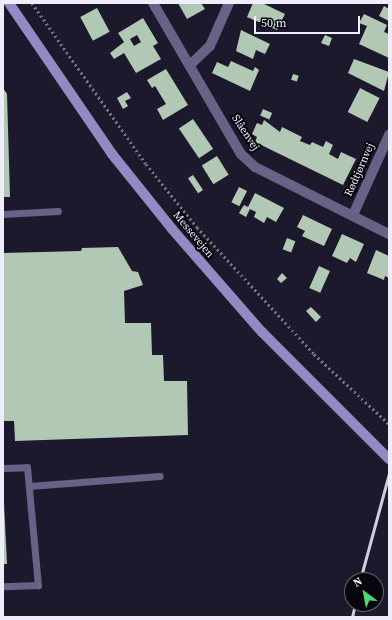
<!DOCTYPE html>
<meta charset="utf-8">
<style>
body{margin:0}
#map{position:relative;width:392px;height:620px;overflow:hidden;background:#1d192c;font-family:"Source Serif 4",serif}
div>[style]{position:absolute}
.building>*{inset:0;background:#b1c8b4;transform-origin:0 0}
.path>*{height:2.5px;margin-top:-1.25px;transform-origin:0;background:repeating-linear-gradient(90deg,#787586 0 2px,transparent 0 5px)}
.service>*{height:7px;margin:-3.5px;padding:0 3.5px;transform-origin:3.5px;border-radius:3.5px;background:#686286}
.minor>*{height:10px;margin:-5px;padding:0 5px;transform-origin:5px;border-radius:5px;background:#686286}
.secondary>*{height:10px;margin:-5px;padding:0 5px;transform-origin:5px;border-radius:5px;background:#9489c3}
.rail>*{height:3px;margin:-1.5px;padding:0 1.5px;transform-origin:1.5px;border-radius:1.5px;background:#d0cedd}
span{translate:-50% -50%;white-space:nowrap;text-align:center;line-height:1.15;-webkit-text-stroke:4px #07060e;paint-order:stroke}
.street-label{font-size:11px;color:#efedfb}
.frame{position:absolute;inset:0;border:4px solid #efedfb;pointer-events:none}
.north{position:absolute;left:344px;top:572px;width:40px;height:40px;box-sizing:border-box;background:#07060e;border:1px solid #64626d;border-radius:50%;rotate:328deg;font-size:11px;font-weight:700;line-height:16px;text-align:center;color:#efedfb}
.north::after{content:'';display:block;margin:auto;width:14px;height:18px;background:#4ed676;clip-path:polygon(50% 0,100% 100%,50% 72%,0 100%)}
.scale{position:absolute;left:254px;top:16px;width:106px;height:18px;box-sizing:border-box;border:2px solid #efedfb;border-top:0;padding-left:5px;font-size:12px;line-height:14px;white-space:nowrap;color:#efedfb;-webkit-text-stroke:3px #07060e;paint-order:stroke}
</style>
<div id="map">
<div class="building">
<div style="clip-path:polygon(178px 3px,201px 3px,205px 9px,187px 19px)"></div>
<div style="clip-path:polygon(253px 3px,262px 3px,285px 14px,277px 30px,247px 17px)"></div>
<div style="clip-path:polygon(384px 6px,389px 9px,389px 21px,379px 16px)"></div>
<div style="left:97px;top:8px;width:27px;height:19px;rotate:62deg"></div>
<div style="clip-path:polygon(364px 14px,387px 25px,384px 32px,389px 34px,389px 58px,359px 44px,367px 26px,359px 23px)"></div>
<div style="clip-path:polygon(evenodd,143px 18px,158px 43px,153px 46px,161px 59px,136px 73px,124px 53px,114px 59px,110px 53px,124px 42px,118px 33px,143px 18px,137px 35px,141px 42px,134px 46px,130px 39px,137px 35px)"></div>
<div style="clip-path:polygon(241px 30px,270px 44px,265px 54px,256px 50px,253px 59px,236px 51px)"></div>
<div style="clip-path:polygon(325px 35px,332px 38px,329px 46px,321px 43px)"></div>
<div style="clip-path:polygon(354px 59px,389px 72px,384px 91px,348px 73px)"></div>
<div style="clip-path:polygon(231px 61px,253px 71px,255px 67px,259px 70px,250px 91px,212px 73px,217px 62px,228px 67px)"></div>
<div style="clip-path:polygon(166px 69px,188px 105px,163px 120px,157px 109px,166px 104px,155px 86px,152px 88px,147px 80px)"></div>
<div style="left:293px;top:74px;width:6px;height:6px;rotate:18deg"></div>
<div style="clip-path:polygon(3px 88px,7px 94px,10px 197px,3px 197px)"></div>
<div style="left:360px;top:88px;width:22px;height:27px;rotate:27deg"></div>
<div style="clip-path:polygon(127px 92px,131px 98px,125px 101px,128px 106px,123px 109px,117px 98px)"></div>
<div style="left:263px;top:109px;width:10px;height:7px;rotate:24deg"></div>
<div style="left:193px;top:119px;width:36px;height:17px;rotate:56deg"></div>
<div style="clip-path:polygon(264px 120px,280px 132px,282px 127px,302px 137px,300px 141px,310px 145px,312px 142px,323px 147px,326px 141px,333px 145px,329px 154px,338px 159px,341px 152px,356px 159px,343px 185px,255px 142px,257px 137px,252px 134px,257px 123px,262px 125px)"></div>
<div style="left:217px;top:156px;width:22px;height:18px;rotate:58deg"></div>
<div style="left:193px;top:175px;width:18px;height:6px;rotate:56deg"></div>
<div style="left:239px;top:187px;width:9px;height:17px;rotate:27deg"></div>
<div style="clip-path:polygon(255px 193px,284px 208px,276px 222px,267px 217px,264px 223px,254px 217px,256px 212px,250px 209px,246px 217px,239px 213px,244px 205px,248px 207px)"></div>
<div style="clip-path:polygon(303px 215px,332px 229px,324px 246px,302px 236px,305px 231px,297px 227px)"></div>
<div style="clip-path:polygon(342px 234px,364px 244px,356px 262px,350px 258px,347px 263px,332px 256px)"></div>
<div style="left:287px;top:238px;width:9px;height:12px;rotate:21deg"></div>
<div style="clip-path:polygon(118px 247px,132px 271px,138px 272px,143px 285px,124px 291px,125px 323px,151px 323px,152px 355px,163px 355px,164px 381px,187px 381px,188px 435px,15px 441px,14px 421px,3px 421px,3px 253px,81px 251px,82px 248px)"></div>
<div style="clip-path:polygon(376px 250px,389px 256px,389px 278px,385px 276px,384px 280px,367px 273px)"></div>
<div style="left:319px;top:266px;width:12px;height:24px;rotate:24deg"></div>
<div style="clip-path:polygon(282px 273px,287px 278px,281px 283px,277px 279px)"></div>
<div style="clip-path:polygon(311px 307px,321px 317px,316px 322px,306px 311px)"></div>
<div style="clip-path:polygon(3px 483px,7px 564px,3px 564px)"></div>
</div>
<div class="path">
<div style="left:32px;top:3px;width:197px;rotate:54.7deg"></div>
<div style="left:146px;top:164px;width:81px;rotate:51deg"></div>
<div style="left:197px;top:227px;width:173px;rotate:47.3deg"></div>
<div style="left:314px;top:354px;width:103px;rotate:43deg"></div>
</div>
<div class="service">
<div style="left:3px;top:214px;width:55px;rotate:-3.1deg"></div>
<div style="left:3px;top:468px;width:24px;rotate:-2deg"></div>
<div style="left:27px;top:467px;width:119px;rotate:84.7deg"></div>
<div style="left:38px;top:585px;width:35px;rotate:178deg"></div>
<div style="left:29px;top:486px;width:131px;rotate:-4.4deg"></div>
</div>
<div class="minor">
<div style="left:153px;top:3px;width:175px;rotate:59.8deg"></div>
<div style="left:241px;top:154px;width:19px;rotate:43deg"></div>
<div style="left:255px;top:167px;width:150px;rotate:26.6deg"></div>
<div style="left:190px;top:65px;width:28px;rotate:-44deg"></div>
<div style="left:210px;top:46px;width:47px;rotate:-66.2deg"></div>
<div style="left:353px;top:215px;width:88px;rotate:-65.8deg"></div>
</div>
<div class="secondary">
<div style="left:9px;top:3px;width:183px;rotate:55.7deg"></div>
<div style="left:112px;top:154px;width:96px;rotate:51.3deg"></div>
<div style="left:172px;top:229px;width:137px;rotate:48.9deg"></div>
<div style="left:262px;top:332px;width:180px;rotate:45deg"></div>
</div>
<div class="rail">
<div style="left:360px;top:580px;width:111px;rotate:-74.8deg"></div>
<div style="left:352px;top:617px;width:13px;rotate:-77deg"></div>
</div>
<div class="street-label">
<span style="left:245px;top:133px;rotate:57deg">Slåenvej</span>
<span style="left:360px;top:170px;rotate:-66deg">Rødtjørnvej</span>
<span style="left:193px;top:235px;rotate:50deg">Messevejen</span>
</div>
<div class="frame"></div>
<div class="north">N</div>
<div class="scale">50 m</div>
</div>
